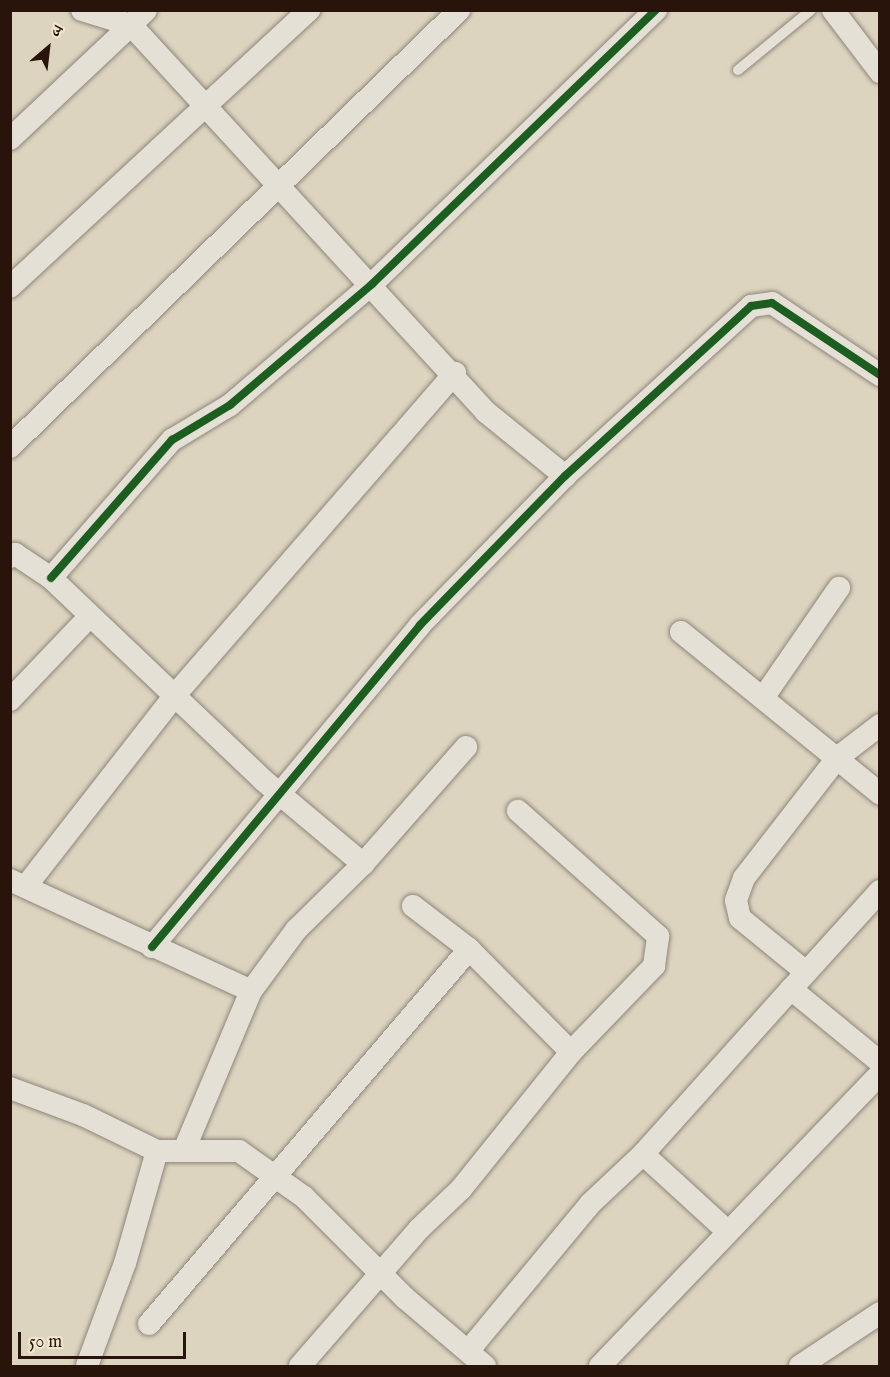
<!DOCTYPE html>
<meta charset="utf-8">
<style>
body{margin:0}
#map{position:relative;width:890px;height:1377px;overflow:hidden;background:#ddd4c0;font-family:"IM FELL English","Noto Serif Devanagari",serif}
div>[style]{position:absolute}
.roads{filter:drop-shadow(0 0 2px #8e867a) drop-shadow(0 0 2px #8e867a)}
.service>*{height:10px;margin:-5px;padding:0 5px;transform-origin:5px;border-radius:5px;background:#e5e0d5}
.minor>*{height:22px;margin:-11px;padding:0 11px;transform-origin:11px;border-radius:11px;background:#e5e0d5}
.cycleway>*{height:8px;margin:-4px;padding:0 4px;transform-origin:4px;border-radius:4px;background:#1b5e20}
span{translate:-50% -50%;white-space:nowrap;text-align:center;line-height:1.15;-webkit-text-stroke:4.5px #f1e6ce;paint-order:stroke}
.frame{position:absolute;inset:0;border:12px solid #29140b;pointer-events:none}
.north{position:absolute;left:18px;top:18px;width:60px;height:60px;-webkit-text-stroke:4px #f1e6ce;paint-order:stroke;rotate:28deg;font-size:16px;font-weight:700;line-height:24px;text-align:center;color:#29140b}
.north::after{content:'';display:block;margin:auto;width:21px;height:27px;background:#29140b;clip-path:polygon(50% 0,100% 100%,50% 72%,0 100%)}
.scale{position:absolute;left:18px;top:1332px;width:168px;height:27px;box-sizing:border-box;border:3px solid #29140b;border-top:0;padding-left:8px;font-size:18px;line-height:21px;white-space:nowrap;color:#29140b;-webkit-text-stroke:4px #f1e6ce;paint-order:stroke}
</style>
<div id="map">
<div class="roads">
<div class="service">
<div style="left:738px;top:70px;width:94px;rotate:-39.4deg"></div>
</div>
<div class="minor">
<div style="left:82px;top:10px;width:51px;rotate:17deg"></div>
<div style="left:131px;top:25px;width:21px;rotate:-45deg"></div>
<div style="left:833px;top:10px;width:78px;rotate:52.8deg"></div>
<div style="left:10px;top:139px;width:166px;rotate:-43.3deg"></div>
<div style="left:131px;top:25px;width:525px;rotate:47.47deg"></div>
<div style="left:486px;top:412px;width:102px;rotate:39deg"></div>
<div style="left:10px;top:287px;width:408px;rotate:-42.8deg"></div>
<div style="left:10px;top:447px;width:627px;rotate:-44.22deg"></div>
<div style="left:10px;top:557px;width:6px;rotate:-31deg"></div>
<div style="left:15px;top:554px;width:43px;rotate:33.7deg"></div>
<div style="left:51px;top:578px;width:293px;rotate:43.6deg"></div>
<div style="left:263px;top:780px;width:131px;rotate:40deg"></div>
<div style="left:363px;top:864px;width:94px;rotate:135.4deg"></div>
<div style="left:296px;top:930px;width:76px;rotate:126.4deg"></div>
<div style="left:251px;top:991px;width:170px;rotate:112.8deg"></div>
<div style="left:51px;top:578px;width:184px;rotate:-48.8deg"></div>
<div style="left:172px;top:440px;width:68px;rotate:-31.1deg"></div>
<div style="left:230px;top:405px;width:187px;rotate:-40.4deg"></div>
<div style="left:372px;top:284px;width:395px;rotate:-44deg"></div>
<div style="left:681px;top:632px;width:257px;rotate:39.1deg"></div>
<div style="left:763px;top:698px;width:134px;rotate:-55.4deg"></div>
<div style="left:10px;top:700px;width:116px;rotate:-46.4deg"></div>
<div style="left:363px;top:864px;width:156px;rotate:-48.6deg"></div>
<div style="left:10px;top:880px;width:265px;rotate:24.7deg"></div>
<div style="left:26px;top:886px;width:242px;rotate:-52deg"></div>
<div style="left:175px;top:695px;width:427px;rotate:-49deg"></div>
<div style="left:880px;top:891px;width:132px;rotate:132.2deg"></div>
<div style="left:791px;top:989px;width:115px;rotate:39.4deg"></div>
<div style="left:413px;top:906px;width:71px;rotate:37.5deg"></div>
<div style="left:469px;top:949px;width:145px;rotate:45.3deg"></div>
<div style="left:152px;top:947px;width:419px;rotate:-50.2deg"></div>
<div style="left:420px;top:625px;width:208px;rotate:-45.8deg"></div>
<div style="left:565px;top:476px;width:252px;rotate:-42.4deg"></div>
<div style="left:751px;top:306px;width:21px;rotate:-8deg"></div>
<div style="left:772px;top:303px;width:130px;rotate:33.7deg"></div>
<div style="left:806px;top:972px;width:85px;rotate:-140.7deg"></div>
<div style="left:740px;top:918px;width:18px;rotate:-103deg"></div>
<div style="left:736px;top:900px;width:23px;rotate:-70deg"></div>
<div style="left:744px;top:878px;width:152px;rotate:-52.2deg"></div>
<div style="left:837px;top:758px;width:54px;rotate:-37.5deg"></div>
<div style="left:10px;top:1088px;width:78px;rotate:20.3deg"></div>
<div style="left:83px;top:1115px;width:82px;rotate:25.9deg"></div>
<div style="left:157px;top:1151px;width:116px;rotate:105.9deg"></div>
<div style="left:125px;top:1263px;width:110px;rotate:110.3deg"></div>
<div style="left:157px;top:1151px;width:82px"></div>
<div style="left:239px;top:1151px;width:80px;rotate:35.3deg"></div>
<div style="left:304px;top:1197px;width:143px;rotate:45deg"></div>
<div style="left:405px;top:1298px;width:105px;rotate:40.4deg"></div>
<div style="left:643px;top:1154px;width:114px;rotate:42.5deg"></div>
<div style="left:149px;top:1324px;width:493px;rotate:-49.5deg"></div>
<div style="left:469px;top:1350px;width:190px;rotate:-50.3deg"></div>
<div style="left:590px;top:1204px;width:73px;rotate:-43.3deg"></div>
<div style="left:643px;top:1154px;width:222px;rotate:-48.1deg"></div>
<div style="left:300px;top:1366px;width:181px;rotate:-49deg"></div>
<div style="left:419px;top:1229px;width:58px;rotate:-43.6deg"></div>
<div style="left:461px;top:1189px;width:176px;rotate:-51.2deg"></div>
<div style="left:571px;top:1052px;width:120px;rotate:-46deg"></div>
<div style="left:654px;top:966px;width:30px;rotate:-82deg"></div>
<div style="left:658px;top:936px;width:188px;rotate:-138.2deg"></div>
<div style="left:600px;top:1366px;width:405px;rotate:-46.2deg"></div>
<div style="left:800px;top:1366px;width:96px;rotate:-33.5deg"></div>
</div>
</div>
<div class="cycleway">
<div style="left:51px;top:578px;width:184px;rotate:-48.8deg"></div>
<div style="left:172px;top:440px;width:68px;rotate:-31.1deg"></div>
<div style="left:230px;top:405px;width:187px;rotate:-40.4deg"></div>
<div style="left:372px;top:284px;width:395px;rotate:-44deg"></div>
<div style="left:152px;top:947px;width:419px;rotate:-50.2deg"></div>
<div style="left:420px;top:625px;width:208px;rotate:-45.8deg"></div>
<div style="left:565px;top:476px;width:252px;rotate:-42.4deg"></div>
<div style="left:751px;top:306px;width:21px;rotate:-8deg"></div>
<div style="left:772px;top:303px;width:130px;rotate:33.7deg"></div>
</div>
<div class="frame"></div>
<div class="north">उ</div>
<div class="scale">50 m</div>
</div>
